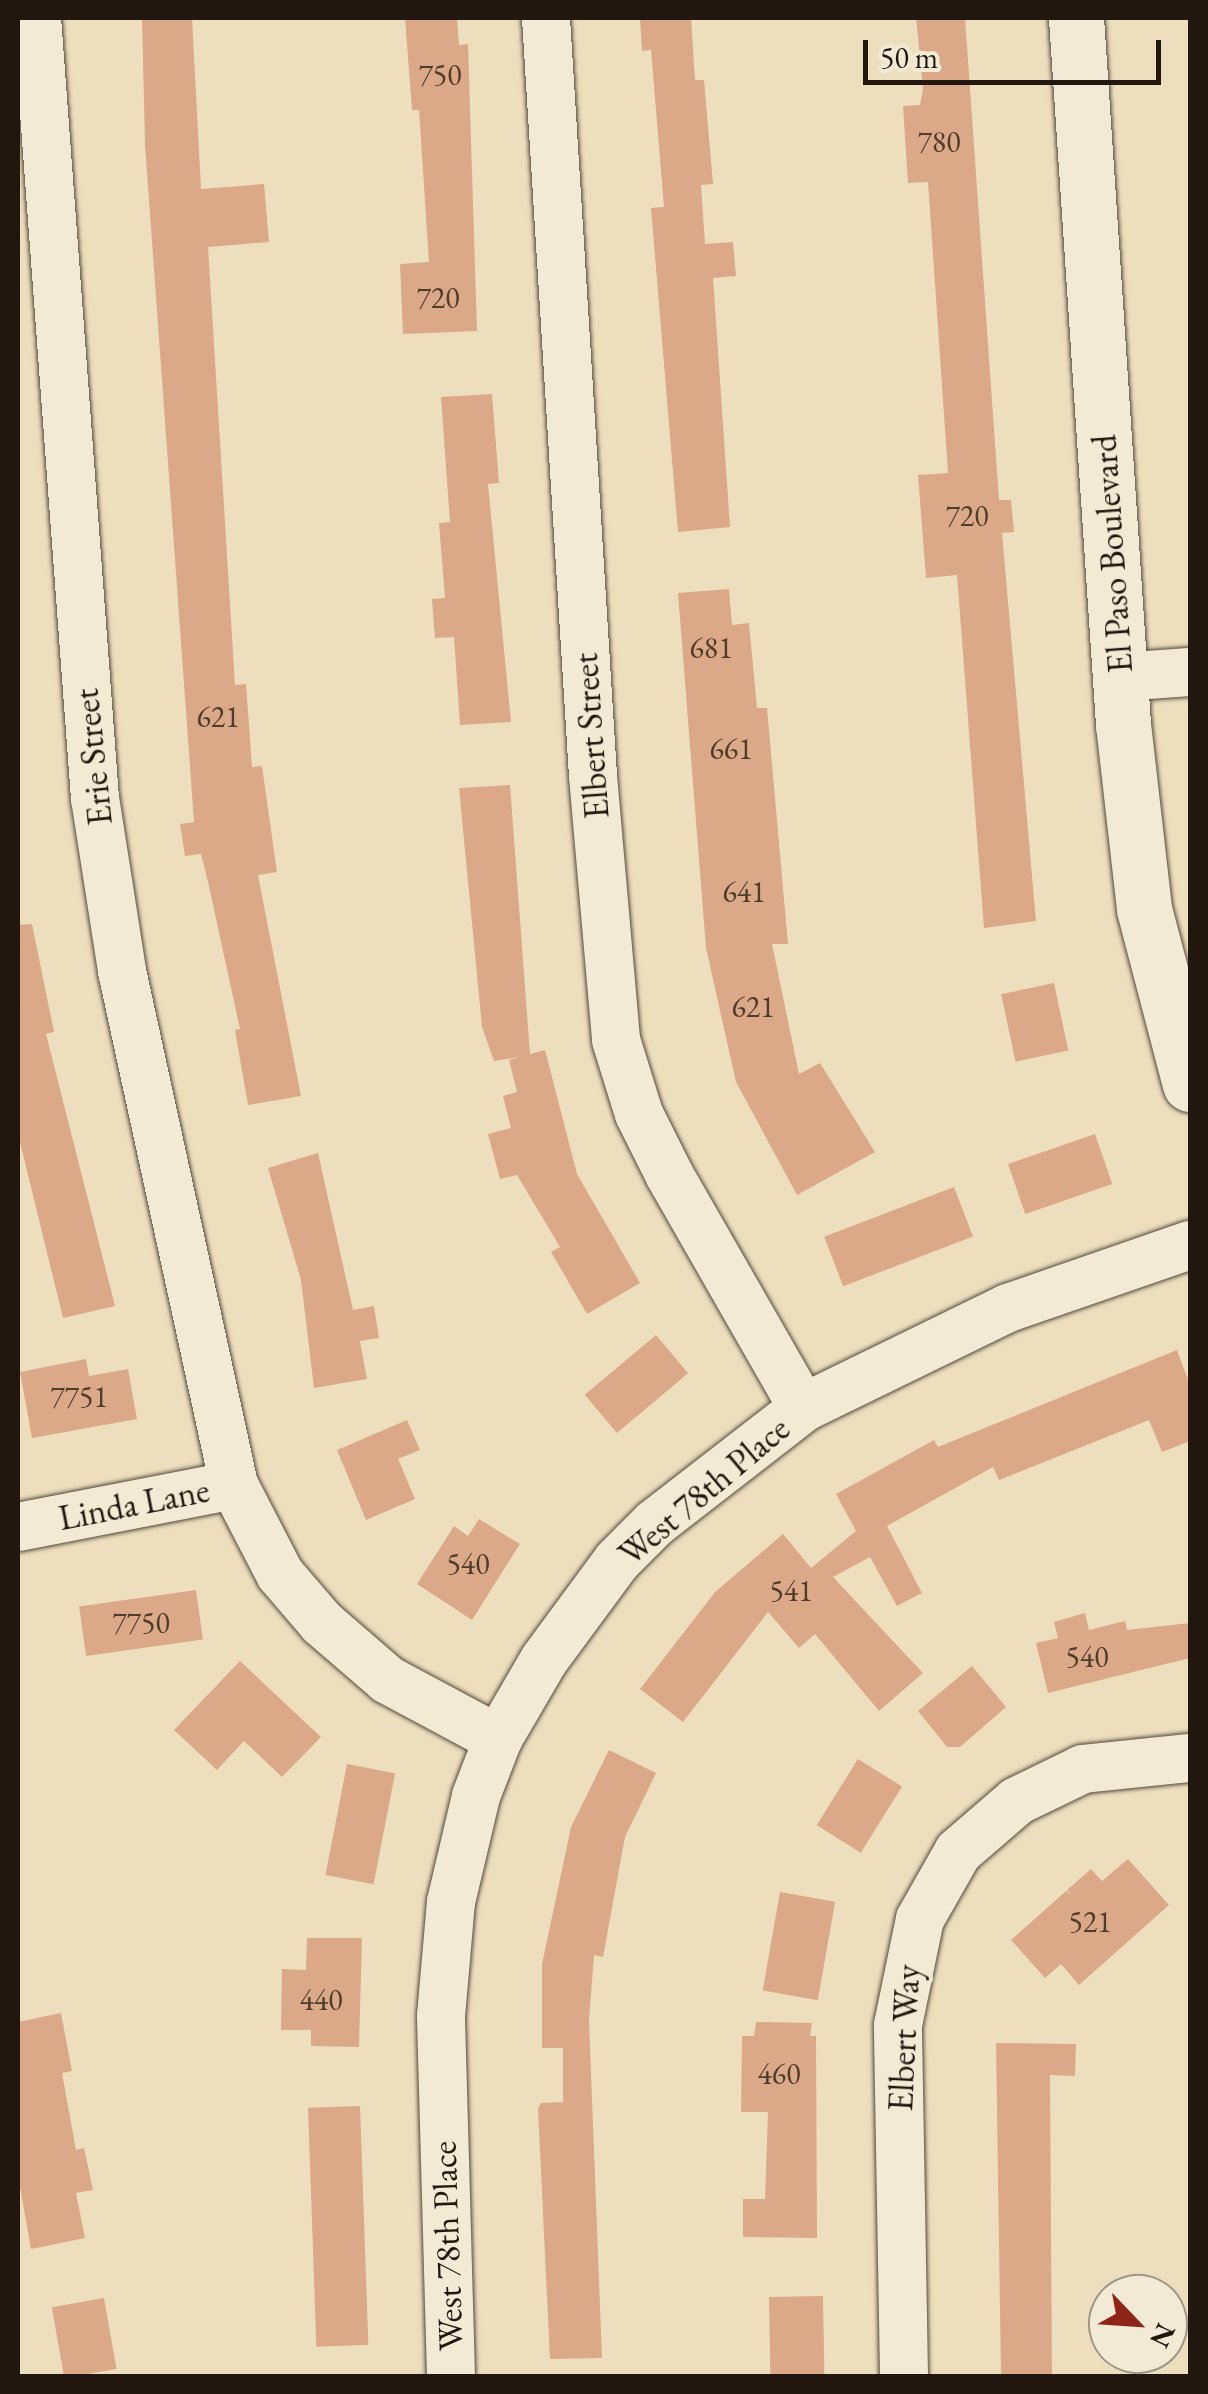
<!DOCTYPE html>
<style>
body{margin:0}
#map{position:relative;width:1208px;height:2394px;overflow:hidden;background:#eddfbe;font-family:"EB Garamond",serif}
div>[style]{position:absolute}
.building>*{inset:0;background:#dba987;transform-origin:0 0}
.roads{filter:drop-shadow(0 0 2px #55493a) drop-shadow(0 0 2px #55493a)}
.street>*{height:48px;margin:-24px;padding:0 24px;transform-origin:24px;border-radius:24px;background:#f3ead5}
.secondary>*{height:55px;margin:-27.5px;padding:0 27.5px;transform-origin:27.5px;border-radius:27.5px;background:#f3ead5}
span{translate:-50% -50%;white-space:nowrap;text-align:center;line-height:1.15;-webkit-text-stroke:8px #f3ead5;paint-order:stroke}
.number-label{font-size:30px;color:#503c2c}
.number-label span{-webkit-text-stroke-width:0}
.street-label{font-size:35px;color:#22170e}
.frame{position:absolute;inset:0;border:20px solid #22170e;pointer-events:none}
.north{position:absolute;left:1088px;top:2274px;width:100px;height:100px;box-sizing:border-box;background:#f3ead5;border:2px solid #9f9685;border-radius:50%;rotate:115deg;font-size:28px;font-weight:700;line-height:40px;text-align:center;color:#22170e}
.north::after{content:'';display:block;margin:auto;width:35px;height:45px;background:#8f2418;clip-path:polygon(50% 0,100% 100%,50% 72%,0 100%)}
.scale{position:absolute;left:863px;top:40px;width:298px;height:45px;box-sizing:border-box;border:5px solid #22170e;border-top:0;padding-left:12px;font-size:30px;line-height:35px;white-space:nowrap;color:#22170e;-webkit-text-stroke:8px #f3ead5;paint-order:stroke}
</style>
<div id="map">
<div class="building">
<div style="clip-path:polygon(142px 18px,192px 18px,201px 189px,264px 184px,269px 242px,208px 247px,235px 685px,246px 684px,252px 767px,262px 766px,277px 872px,258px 875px,301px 1096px,248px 1105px,235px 1030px,240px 1029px,208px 882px,201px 854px,185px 856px,180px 824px,194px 822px,145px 145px)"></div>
<div style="clip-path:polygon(405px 18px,457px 18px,459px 45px,468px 44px,477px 331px,403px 334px,400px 264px,429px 262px,419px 110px,412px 110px)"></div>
<div style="clip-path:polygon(640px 18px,691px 18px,695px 80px,704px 80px,713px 184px,701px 185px,705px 244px,733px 242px,736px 276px,713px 278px,730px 527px,678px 532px,651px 208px,664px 207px,651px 50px,642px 51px)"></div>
<div style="clip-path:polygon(916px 18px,965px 18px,999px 500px,1011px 500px,1014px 532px,1002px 533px,1036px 921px,984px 928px,957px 575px,926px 578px,918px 475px,948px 473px,928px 182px,908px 183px,903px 106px,920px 105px,923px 89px)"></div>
<div style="clip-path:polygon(492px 394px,499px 483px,488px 484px,511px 722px,460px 725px,454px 637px,435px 638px,432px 599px,445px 598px,439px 523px,450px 522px,441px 397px)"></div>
<div style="clip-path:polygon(729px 589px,732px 625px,749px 623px,757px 708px,767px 708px,788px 944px,772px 944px,799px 1074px,820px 1063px,875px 1152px,797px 1195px,736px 1082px,706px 948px,678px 593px)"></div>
<div style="clip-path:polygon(510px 785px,530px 1054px,545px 1050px,577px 1174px,640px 1283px,587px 1314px,551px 1252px,560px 1247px,517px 1175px,500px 1179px,488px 1134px,511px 1128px,503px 1096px,517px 1092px,509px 1060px,520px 1057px,494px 1061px,482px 1027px,459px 788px)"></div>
<div style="clip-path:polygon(32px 924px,54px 1032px,46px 1034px,115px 1306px,63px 1318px,18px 1134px,18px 925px)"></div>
<div style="left:1054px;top:983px;width:69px;height:54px;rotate:78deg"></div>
<div style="left:1095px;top:1134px;width:53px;height:92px;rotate:71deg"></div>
<div style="clip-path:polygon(318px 1153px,353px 1310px,374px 1306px,379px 1338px,360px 1341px,367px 1379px,314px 1388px,301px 1280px,268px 1168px)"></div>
<div style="left:954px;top:1187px;width:53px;height:139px;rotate:69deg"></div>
<div style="left:656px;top:1335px;width:50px;height:93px;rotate:50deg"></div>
<div style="clip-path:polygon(1177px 1350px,1190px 1385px,1190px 1441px,1162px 1452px,1149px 1420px,999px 1480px,993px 1467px,887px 1526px,922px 1593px,897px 1606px,870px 1557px,833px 1577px,923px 1673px,879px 1711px,815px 1634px,799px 1648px,768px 1612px,683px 1722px,640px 1689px,715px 1592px,783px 1534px,811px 1568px,856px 1531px,836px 1494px,934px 1440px,938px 1447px)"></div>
<div style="clip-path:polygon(86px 1359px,89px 1376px,128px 1369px,137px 1419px,32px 1438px,20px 1372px)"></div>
<div style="clip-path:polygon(407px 1420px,420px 1450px,398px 1459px,415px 1499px,366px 1520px,337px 1450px)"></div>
<div style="clip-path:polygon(479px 1519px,520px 1544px,472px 1620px,417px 1584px,454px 1526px,468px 1536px)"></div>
<div style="left:196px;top:1590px;width:50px;height:118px;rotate:82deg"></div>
<div style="clip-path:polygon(1085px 1613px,1089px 1630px,1125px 1621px,1127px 1630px,1190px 1623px,1190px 1658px,1048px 1693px,1036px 1643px,1058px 1638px,1054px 1622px)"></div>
<div style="clip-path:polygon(240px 1661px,321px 1737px,282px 1777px,244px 1741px,217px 1770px,174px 1730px)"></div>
<div style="clip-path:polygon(972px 1666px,1006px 1707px,960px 1747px,947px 1747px,918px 1711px)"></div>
<div style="clip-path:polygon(609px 1750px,656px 1773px,625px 1837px,603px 1957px,594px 1955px,589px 2021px,602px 2358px,550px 2359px,538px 2109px,541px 2103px,563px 2102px,563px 2048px,542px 2048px,542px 1964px,571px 1827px)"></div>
<div style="left:858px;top:1759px;width:52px;height:78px;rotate:32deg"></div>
<div style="left:347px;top:1764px;width:49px;height:113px;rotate:11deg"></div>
<div style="clip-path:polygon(1128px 1859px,1169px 1905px,1079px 1985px,1061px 1964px,1045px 1978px,1011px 1940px,1066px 1891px,1071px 1894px,1067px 1890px,1091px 1869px,1102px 1881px)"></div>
<div style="left:780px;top:1892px;width:56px;height:100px;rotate:10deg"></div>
<div style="clip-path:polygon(307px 1938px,362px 1938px,359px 2047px,311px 2046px,311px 2030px,281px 2030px,282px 1969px,306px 1970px)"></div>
<div style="clip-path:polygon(61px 2013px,72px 2071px,62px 2073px,76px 2150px,84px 2148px,93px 2190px,76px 2193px,85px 2238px,31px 2249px,18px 2176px,18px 2022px)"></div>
<div style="clip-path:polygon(756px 2022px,812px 2023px,810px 2036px,816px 2036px,817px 2238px,743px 2237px,743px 2199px,765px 2199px,768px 2112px,741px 2112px,742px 2036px,754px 2036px)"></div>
<div style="clip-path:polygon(996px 2043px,1076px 2044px,1075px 2076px,1050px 2075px,1052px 2376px,1001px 2376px)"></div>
<div style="left:360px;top:2106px;width:239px;height:52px;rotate:88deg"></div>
<div style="left:823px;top:2296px;width:80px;height:54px;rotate:89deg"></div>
<div style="left:104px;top:2298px;width:72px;height:53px;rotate:80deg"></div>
</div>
<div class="roads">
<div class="street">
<div style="left:37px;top:18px;width:782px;rotate:85.75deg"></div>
<div style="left:95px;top:798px;width:175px;rotate:81.1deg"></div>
<div style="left:122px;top:971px;width:526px;rotate:77.71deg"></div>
<div style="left:234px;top:1485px;width:100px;rotate:62.7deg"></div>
<div style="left:280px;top:1574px;width:65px;rotate:49.4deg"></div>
<div style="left:322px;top:1623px;width:87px;rotate:40.8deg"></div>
<div style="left:388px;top:1680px;width:125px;rotate:28.2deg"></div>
<div style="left:546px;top:18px;width:759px;rotate:86.45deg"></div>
<div style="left:593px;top:776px;width:265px;rotate:85deg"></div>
<div style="left:616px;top:1040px;width:77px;rotate:72.7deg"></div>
<div style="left:639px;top:1114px;width:69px;rotate:63.4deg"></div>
<div style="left:670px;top:1176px;width:267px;rotate:60.2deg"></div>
<div style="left:1120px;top:677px;width:70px;rotate:-4.1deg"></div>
<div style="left:18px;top:1527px;width:220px;rotate:-11deg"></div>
<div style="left:451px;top:2376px;width:360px;rotate:-91.6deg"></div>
<div style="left:441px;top:2016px;width:114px;rotate:-85deg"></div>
<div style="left:451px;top:1902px;width:109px;rotate:-76.7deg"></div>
<div style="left:476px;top:1796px;width:61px;rotate:-68.9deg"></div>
<div style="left:498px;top:1739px;width:91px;rotate:-59.8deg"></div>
<div style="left:544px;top:1660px;width:123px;rotate:-53.6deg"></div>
<div style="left:617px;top:1561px;width:54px;rotate:-45deg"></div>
<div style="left:655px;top:1523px;width:187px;rotate:-37.8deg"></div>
<div style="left:803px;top:1408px;width:228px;rotate:-26deg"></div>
<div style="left:1008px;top:1308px;width:193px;rotate:-19.1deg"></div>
<div style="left:904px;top:2376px;width:351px;rotate:-91deg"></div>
<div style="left:898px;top:2025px;width:108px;rotate:-78.3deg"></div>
<div style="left:920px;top:1919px;width:77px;rotate:-60.4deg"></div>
<div style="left:958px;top:1852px;width:78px;rotate:-40.8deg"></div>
<div style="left:1017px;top:1801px;width:73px;rotate:-25.9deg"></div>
<div style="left:1083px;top:1769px;width:108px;rotate:-5.9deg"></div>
</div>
<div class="secondary">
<div style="left:1076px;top:18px;width:708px;rotate:86.19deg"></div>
<div style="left:1123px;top:724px;width:186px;rotate:83.5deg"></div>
<div style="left:1144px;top:909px;width:181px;rotate:75.3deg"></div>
</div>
</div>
<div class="number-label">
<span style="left:440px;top:75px">750</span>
<span style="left:939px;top:142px">780</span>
<span style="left:438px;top:298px">720</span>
<span style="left:967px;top:516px">720</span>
<span style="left:711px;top:648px">681</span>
<span style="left:218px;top:717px">621</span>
<span style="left:731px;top:749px">661</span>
<span style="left:744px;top:892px">641</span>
<span style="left:753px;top:1007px">621</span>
<span style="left:79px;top:1397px">7751</span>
<span style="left:468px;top:1564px">540</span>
<span style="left:791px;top:1591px">541</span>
<span style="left:141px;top:1623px">7750</span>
<span style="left:1087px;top:1657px">540</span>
<span style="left:1090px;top:1922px">521</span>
<span style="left:321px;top:2000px">440</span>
<span style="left:779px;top:2074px">460</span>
</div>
<div class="street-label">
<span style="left:1112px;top:554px;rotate:-94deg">El Paso Boulevard</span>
<span style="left:591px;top:736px;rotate:-94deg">Elbert Street</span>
<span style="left:93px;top:757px;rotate:-96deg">Erie Street</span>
<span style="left:704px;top:1491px;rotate:-40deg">West 78th Place</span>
<span style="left:134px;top:1504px;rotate:-11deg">Linda Lane</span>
<span style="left:904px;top:2038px;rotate:-87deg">Elbert Way</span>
<span style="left:447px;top:2246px;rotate:-92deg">West 78th Place</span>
</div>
<div class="frame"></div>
<div class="north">N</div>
<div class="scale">50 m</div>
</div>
